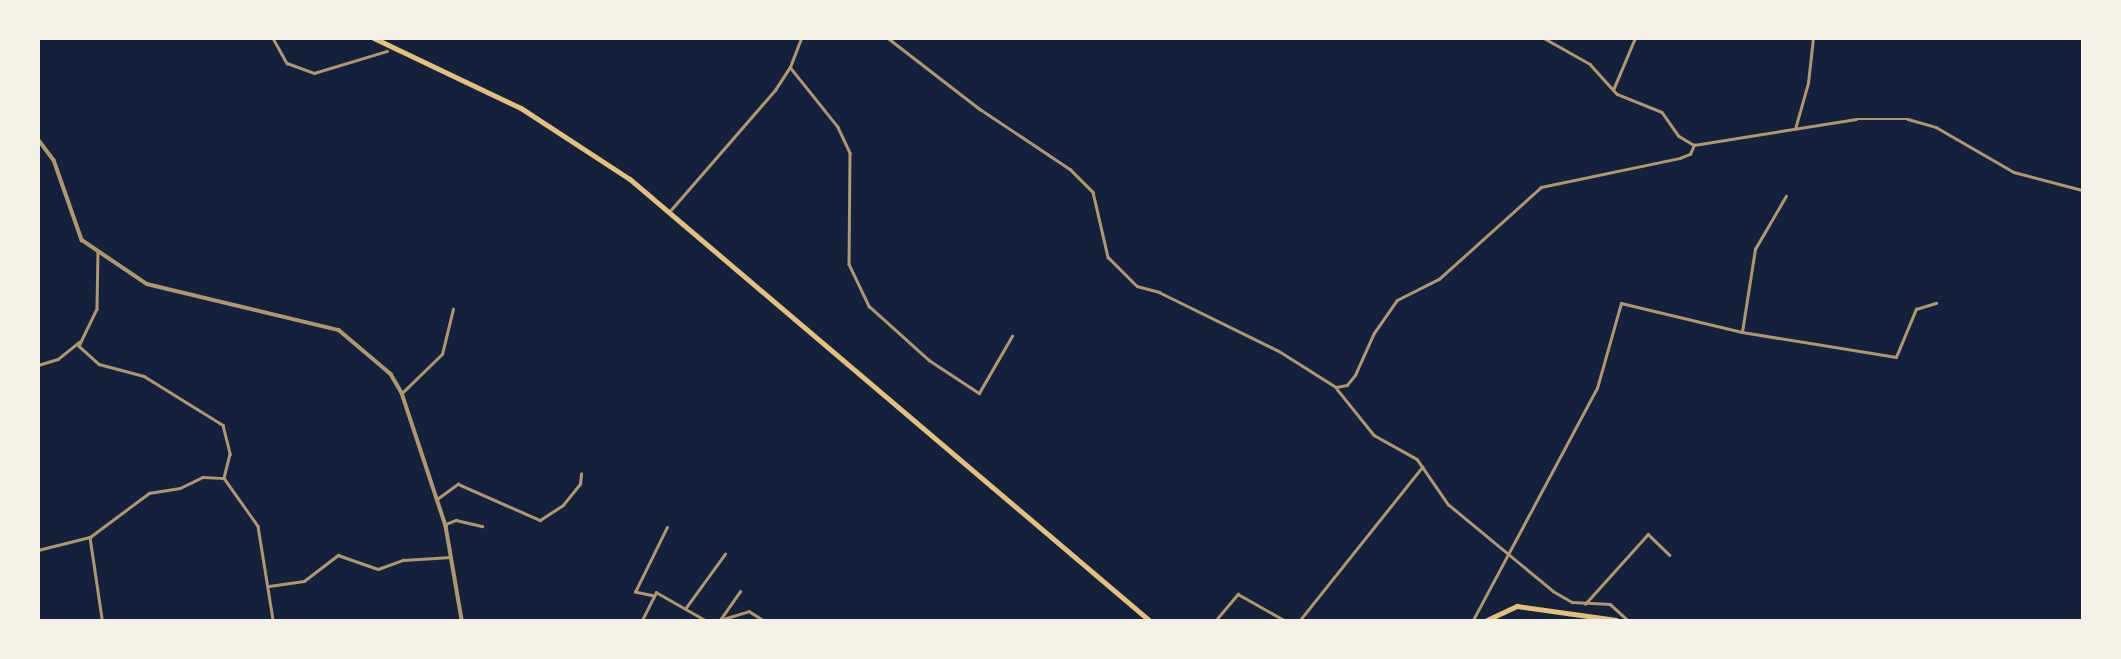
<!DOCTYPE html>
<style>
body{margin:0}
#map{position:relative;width:2121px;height:659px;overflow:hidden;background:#14213d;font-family:"Noto Sans",sans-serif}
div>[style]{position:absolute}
.minor>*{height:2.5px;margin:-1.25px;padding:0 1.25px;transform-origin:1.25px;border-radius:1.25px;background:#b1986c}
.tertiary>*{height:3.5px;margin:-1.75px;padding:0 1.75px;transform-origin:1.75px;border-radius:1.75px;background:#b1986c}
.primary>*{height:4.5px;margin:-2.25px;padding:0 2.25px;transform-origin:2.25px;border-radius:2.25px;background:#e5c07b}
span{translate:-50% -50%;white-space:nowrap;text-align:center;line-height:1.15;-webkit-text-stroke:7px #f6f1e7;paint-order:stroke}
.frame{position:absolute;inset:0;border:40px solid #f6f1e7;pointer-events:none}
</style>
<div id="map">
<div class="minor">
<div style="left:273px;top:38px;width:29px;rotate:61deg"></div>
<div style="left:287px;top:63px;width:29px;rotate:20deg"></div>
<div style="left:314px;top:73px;width:76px;rotate:-16.8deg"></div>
<div style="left:888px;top:38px;width:116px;rotate:37.7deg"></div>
<div style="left:980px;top:109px;width:108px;rotate:33.7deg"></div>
<div style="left:1070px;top:169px;width:33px;rotate:45deg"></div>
<div style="left:1093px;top:192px;width:67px;rotate:77deg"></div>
<div style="left:1108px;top:257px;width:41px;rotate:45deg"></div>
<div style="left:1137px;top:286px;width:23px;rotate:15deg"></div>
<div style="left:1159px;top:292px;width:134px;rotate:26.2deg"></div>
<div style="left:1279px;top:351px;width:67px;rotate:32.3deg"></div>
<div style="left:1336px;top:387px;width:11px;rotate:-10deg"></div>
<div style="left:1347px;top:385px;width:13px;rotate:-51deg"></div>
<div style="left:1355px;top:375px;width:46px;rotate:-65.7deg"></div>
<div style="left:1374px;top:333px;width:40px;rotate:-55.1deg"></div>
<div style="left:1397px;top:300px;width:47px;rotate:-26.6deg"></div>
<div style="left:1439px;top:279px;width:137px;rotate:-42deg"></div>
<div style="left:1541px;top:187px;width:142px;rotate:-11.8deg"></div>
<div style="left:1680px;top:158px;width:11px;rotate:-22deg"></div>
<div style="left:1690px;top:154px;width:10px;rotate:-66deg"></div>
<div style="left:1544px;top:38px;width:53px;rotate:29.5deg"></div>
<div style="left:1590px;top:64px;width:40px;rotate:48deg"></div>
<div style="left:1617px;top:94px;width:48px;rotate:21.8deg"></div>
<div style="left:1662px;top:112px;width:29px;rotate:55deg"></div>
<div style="left:1679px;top:136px;width:17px;rotate:31deg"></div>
<div style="left:1694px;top:145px;width:164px;rotate:-9.1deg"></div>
<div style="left:1856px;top:119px;width:52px"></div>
<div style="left:1908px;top:119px;width:29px;rotate:16deg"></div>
<div style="left:1936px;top:127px;width:90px;rotate:30deg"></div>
<div style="left:2014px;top:172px;width:70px;rotate:14.8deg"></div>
<div style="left:790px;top:67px;width:77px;rotate:51.3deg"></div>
<div style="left:838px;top:127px;width:29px;rotate:65deg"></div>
<div style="left:850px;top:153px;width:111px;rotate:90.5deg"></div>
<div style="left:849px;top:264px;width:47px;rotate:64.5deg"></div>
<div style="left:869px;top:306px;width:81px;rotate:42deg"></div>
<div style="left:929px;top:360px;width:60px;rotate:33.4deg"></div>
<div style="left:979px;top:393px;width:66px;rotate:-59.9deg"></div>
<div style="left:1613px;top:90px;width:56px;rotate:-67.1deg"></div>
<div style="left:1795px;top:129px;width:48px;rotate:-74.2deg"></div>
<div style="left:1808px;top:83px;width:45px;rotate:-83.7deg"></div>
<div style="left:669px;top:212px;width:162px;rotate:-49deg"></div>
<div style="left:775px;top:90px;width:27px;rotate:-57deg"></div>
<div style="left:790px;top:67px;width:31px;rotate:-69deg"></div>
<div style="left:98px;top:251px;width:58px;rotate:91deg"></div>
<div style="left:97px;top:309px;width:41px;rotate:115.9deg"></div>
<div style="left:79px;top:346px;width:27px;rotate:42deg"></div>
<div style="left:99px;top:364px;width:47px;rotate:14.9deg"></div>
<div style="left:144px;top:376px;width:93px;rotate:31.8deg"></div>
<div style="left:223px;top:425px;width:30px;rotate:76deg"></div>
<div style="left:230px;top:454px;width:25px;rotate:104deg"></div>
<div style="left:224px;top:478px;width:59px;rotate:54.7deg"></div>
<div style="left:258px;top:526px;width:95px;rotate:80.9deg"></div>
<div style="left:1742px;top:332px;width:84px;rotate:-81.1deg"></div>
<div style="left:1755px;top:249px;width:61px;rotate:-59.7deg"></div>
<div style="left:38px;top:365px;width:21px;rotate:-17deg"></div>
<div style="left:58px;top:359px;width:27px;rotate:-39deg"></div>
<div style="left:1337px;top:389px;width:59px;rotate:51.2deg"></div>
<div style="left:1374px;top:435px;width:49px;rotate:29.2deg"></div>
<div style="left:1417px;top:459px;width:55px;rotate:55.4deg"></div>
<div style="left:1448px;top:504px;width:136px;rotate:39.6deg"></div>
<div style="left:1553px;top:591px;width:22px;rotate:30deg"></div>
<div style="left:1572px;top:602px;width:38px;rotate:3deg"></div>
<div style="left:1610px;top:604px;width:24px;rotate:42deg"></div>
<div style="left:402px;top:393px;width:56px;rotate:-44.3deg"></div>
<div style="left:442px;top:354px;width:46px;rotate:-76.3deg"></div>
<div style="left:437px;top:499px;width:26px;rotate:-36deg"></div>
<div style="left:458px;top:484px;width:90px;rotate:23.7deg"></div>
<div style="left:540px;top:520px;width:27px;rotate:-33deg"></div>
<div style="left:563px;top:505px;width:27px;rotate:-51deg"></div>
<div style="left:580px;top:484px;width:10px;rotate:-84deg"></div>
<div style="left:446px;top:524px;width:11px;rotate:-22deg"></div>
<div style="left:456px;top:520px;width:27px;rotate:13deg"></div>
<div style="left:90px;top:537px;width:82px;rotate:81.6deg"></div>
<div style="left:38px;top:550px;width:54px;rotate:-14deg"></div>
<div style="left:90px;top:537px;width:74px;rotate:-36.7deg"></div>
<div style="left:149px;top:493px;width:31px;rotate:-9deg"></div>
<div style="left:180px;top:488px;width:25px;rotate:-26deg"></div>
<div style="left:203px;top:477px;width:21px;rotate:3deg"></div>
<div style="left:269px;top:586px;width:35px;rotate:-8deg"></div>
<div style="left:304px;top:581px;width:43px;rotate:-37.4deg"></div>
<div style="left:338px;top:555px;width:42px;rotate:19.3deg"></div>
<div style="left:378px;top:569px;width:27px;rotate:-20deg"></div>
<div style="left:403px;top:560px;width:48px;rotate:-3.6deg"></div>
<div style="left:654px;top:596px;width:19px;rotate:-168deg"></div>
<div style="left:635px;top:592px;width:72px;rotate:-63.8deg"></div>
<div style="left:1585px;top:604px;width:94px;rotate:-48deg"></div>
<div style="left:1648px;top:534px;width:30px;rotate:44deg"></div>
<div style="left:685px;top:609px;width:68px;rotate:-54deg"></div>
<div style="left:642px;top:620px;width:31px;rotate:-63deg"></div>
<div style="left:656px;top:592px;width:56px;rotate:29.7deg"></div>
<div style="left:720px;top:620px;width:30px;rotate:-17deg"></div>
<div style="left:749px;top:611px;width:17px;rotate:33deg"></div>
<div style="left:720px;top:620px;width:35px;rotate:-55deg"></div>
<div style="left:1216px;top:620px;width:34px;rotate:-50deg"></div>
<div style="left:1238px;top:594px;width:53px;rotate:29.5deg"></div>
<div style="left:1300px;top:620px;width:196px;rotate:-51.4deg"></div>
<div style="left:1473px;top:620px;width:263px;rotate:-61.9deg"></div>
<div style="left:1597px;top:388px;width:88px;rotate:-74.2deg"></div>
<div style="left:1621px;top:303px;width:124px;rotate:13.5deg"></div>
<div style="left:1742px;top:332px;width:156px;rotate:9.2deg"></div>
<div style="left:1896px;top:357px;width:52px;rotate:-67.4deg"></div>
<div style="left:1916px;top:309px;width:21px;rotate:-17deg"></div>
</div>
<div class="tertiary">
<div style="left:38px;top:139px;width:26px;rotate:53deg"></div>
<div style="left:54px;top:160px;width:85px;rotate:70.7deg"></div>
<div style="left:82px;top:240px;width:78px;rotate:34.1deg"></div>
<div style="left:147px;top:284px;width:197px;rotate:13.5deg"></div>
<div style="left:339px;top:330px;width:68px;rotate:40.2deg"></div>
<div style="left:391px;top:374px;width:22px;rotate:60deg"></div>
<div style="left:402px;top:393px;width:140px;rotate:71.7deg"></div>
<div style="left:446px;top:526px;width:95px;rotate:80.3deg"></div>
</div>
<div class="primary">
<div style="left:374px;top:38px;width:163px;rotate:25.5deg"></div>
<div style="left:521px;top:108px;width:130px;rotate:33.1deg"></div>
<div style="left:630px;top:179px;width:681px;rotate:40.35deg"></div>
<div style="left:1487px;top:620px;width:33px;rotate:-25deg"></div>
<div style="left:1517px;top:606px;width:100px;rotate:8deg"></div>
</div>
<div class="frame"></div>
</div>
